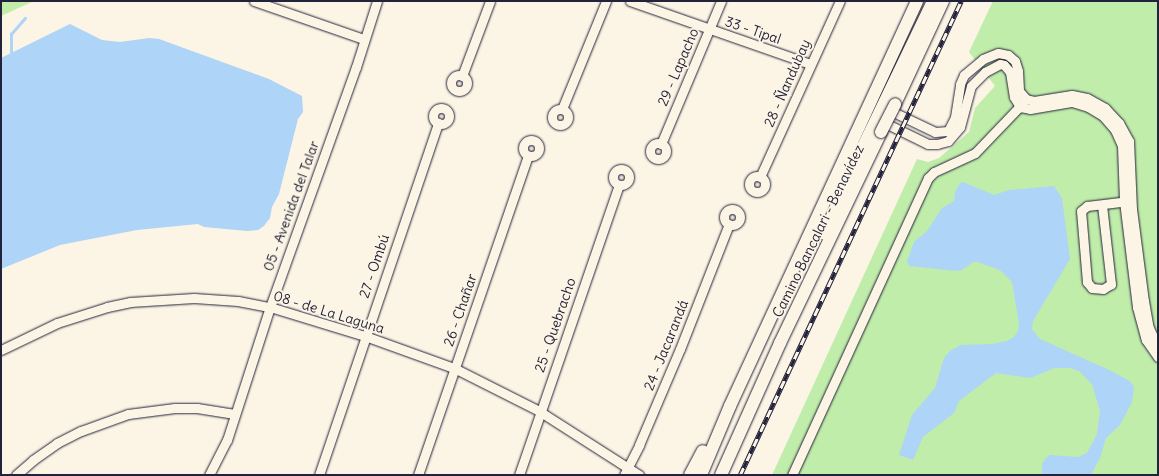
<!DOCTYPE html>
<meta charset="utf-8">
<style>
body{margin:0}
#map{position:relative;width:1159px;height:476px;overflow:hidden;background:#fcf5e5;font-family:Delius,sans-serif}
div>[style]{position:absolute}
.green>*{inset:0;background:#c0edaa}
.water>*{inset:0;background:#aed4f7}
.stream>*{height:2.5px;margin:-1.25px;padding:0 1.25px;transform-origin:1.25px;border-radius:1.25px;background:#aed4f7}
.roads{filter:drop-shadow(0 0 1px #22223b) drop-shadow(0 0 1px #22223b)}
.minor>*{height:9px;margin:-4.5px;padding:0 4.5px;transform-origin:4.5px;border-radius:4.5px;background:#fcf5e5}
.minor>.ring{margin:-4.5px;padding:0;box-sizing:content-box;background:none;border:9px solid #fcf5e5;border-radius:50%}
.secondary>*{height:12px;margin:-6px;padding:0 6px;transform-origin:6px;border-radius:6px;background:#fcf5e5}
.rail>*{height:4.5px;margin-top:-2.25px;transform-origin:0;background:repeating-linear-gradient(90deg,#fcf5e5 0 8px,#22223b 0 16px);box-sizing:border-box;border-block:1px solid #22223b}
.bridges{filter:drop-shadow(0 0 1px #22223b) drop-shadow(0 0 1px #22223b)}
.secondary-bridge>*{height:12px;margin:-6px;padding:0 6px;transform-origin:6px;border-radius:6px;background:#fcf5e5}
span{translate:-50% -50%;white-space:nowrap;text-align:center;line-height:1.15;-webkit-text-stroke:4px #fcf5e5;paint-order:stroke}
.street-label{font-size:14px;color:#22223b}
.frame{position:absolute;inset:0;border:2px solid #22223b;pointer-events:none}
</style>
<div id="map">
<div class="green">
<div style="clip-path:polygon(1px 1px,34px 1px,1px 16px)"></div>
<div style="clip-path:polygon(993px 1px,1158px 1px,1158px 475px,772px 475px,917px 159px,928px 162px,939px 158px,969px 132px,975px 108px,995px 86px,969px 52px)"></div>
</div>
<div class="water">
<div style="clip-path:polygon(70px 24px,102px 40px,120px 42px,149px 38px,159px 39px,269px 79px,302px 96px,303px 112px,298px 119px,279px 194px,272px 207px,270px 218px,264px 226px,258px 230px,247px 231px,204px 227px,198px 224px,137px 230px,60px 245px,1px 269px,1px 58px)"></div>
<div style="clip-path:polygon(963px 182px,994px 195px,1009px 190px,1054px 186px,1062px 198px,1070px 259px,1033px 321px,1032px 329px,1040px 339px,1107px 369px,1130px 381px,1134px 387px,1132px 402px,1120px 425px,1106px 438px,1100px 458px,1091px 475px,1042px 474px,1042px 464px,1046px 458px,1050px 455px,1078px 457px,1087px 453px,1097px 434px,1100px 411px,1092px 384px,1079px 371px,1070px 368px,1055px 368px,1030px 378px,996px 373px,959px 401px,954px 413px,923px 437px,913px 460px,899px 455px,912px 415px,935px 388px,944px 358px,951px 350px,961px 345px,992px 344px,1007px 341px,1014px 337px,1018px 331px,1019px 324px,1012px 282px,1000px 270px,978px 262px,973px 262px,962px 270px,957px 271px,909px 266px,907px 261px,914px 242px,927px 231px,942px 208px,954px 201px,955px 192px,960px 183px)"></div>
</div>
<div class="stream">
<div style="left:11px;top:52px;width:18px;rotate:-90deg"></div>
<div style="left:11px;top:34px;width:21px;rotate:-49deg"></div>
</div>
<div class="roads">
<div class="minor">
<div style="left:254px;top:1px;width:116px;rotate:19.1deg"></div>
<div style="left:630px;top:1px;width:191px;rotate:19.3deg"></div>
<div class="ring" style="left:451px;top:75px;width:7px;height:7px"></div>
<div style="left:462px;top:76px;width:80px;rotate:-69.5deg"></div>
<div class="ring" style="left:433px;top:108px;width:7px;height:7px"></div>
<div style="left:562px;top:109px;width:117px;rotate:-67.8deg"></div>
<div style="left:887px;top:109px;width:53px;rotate:25.6deg"></div>
<div style="left:935px;top:132px;width:13px;rotate:-4deg"></div>
<div style="left:948px;top:131px;width:16px;rotate:-63deg"></div>
<div style="left:955px;top:117px;width:33px;rotate:-81deg"></div>
<div style="left:960px;top:84px;width:10px;rotate:-66deg"></div>
<div style="left:964px;top:75px;width:25px;rotate:-40deg"></div>
<div style="left:983px;top:59px;width:16px;rotate:-22deg"></div>
<div style="left:998px;top:53px;width:10px;rotate:11deg"></div>
<div style="left:1008px;top:55px;width:9px;rotate:41deg"></div>
<div style="left:1015px;top:61px;width:10px;rotate:73deg"></div>
<div style="left:1018px;top:71px;width:20px;rotate:87deg"></div>
<div style="left:1019px;top:91px;width:11px;rotate:49deg"></div>
<div style="left:1026px;top:99px;width:8px;rotate:14deg"></div>
<div style="left:1034px;top:101px;width:38px;rotate:-9deg"></div>
<div style="left:1072px;top:95px;width:15px;rotate:11deg"></div>
<div style="left:1087px;top:98px;width:21px;rotate:29deg"></div>
<div style="left:1105px;top:108px;width:21px;rotate:47deg"></div>
<div style="left:1119px;top:123px;width:21px;rotate:61deg"></div>
<div style="left:1129px;top:141px;width:68px;rotate:87.5deg"></div>
<div style="left:1132px;top:209px;width:93px;rotate:82.6deg"></div>
<div style="left:1144px;top:301px;width:27px;rotate:80deg"></div>
<div style="left:1149px;top:328px;width:21px;rotate:65deg"></div>
<div class="ring" style="left:552px;top:109px;width:7px;height:7px"></div>
<div style="left:881px;top:121px;width:52px;rotate:26.1deg"></div>
<div style="left:928px;top:144px;width:9px"></div>
<div style="left:937px;top:144px;width:11px;rotate:-15deg"></div>
<div style="left:948px;top:141px;width:18px;rotate:-49deg"></div>
<div style="left:960px;top:127px;width:42px;rotate:-75deg"></div>
<div style="left:971px;top:86px;width:20px;rotate:-45deg"></div>
<div style="left:985px;top:72px;width:17px;rotate:-28deg"></div>
<div style="left:1000px;top:64px;width:4px;rotate:14deg"></div>
<div style="left:1004px;top:65px;width:9px;rotate:49deg"></div>
<div style="left:1010px;top:72px;width:25px;rotate:81deg"></div>
<div style="left:1014px;top:97px;width:12px;rotate:59deg"></div>
<div style="left:1020px;top:107px;width:10px;rotate:11deg"></div>
<div style="left:1030px;top:109px;width:43px;rotate:-9.5deg"></div>
<div style="left:1072px;top:102px;width:17px;rotate:17deg"></div>
<div style="left:1088px;top:107px;width:17px;rotate:31deg"></div>
<div style="left:1103px;top:116px;width:18px;rotate:49deg"></div>
<div style="left:1115px;top:130px;width:17px;rotate:66deg"></div>
<div style="left:1122px;top:146px;width:55px;rotate:87.9deg"></div>
<div style="left:1124px;top:201px;width:107px;rotate:83deg"></div>
<div style="left:1137px;top:307px;width:34px;rotate:75deg"></div>
<div style="left:1146px;top:340px;width:21px;rotate:55deg"></div>
<div class="ring" style="left:523px;top:140px;width:7px;height:7px"></div>
<div class="ring" style="left:650px;top:143px;width:7px;height:7px"></div>
<div style="left:661px;top:144px;width:155px;rotate:-67.2deg"></div>
<div class="ring" style="left:613px;top:169px;width:7px;height:7px"></div>
<div class="ring" style="left:749px;top:176px;width:7px;height:7px"></div>
<div style="left:760px;top:177px;width:193px;rotate:-65.6deg"></div>
<div style="left:1102px;top:205px;width:80px;rotate:83.5deg"></div>
<div style="left:1111px;top:284px;width:9px;rotate:148deg"></div>
<div style="left:1103px;top:289px;width:11px;rotate:-175deg"></div>
<div style="left:1092px;top:288px;width:8px;rotate:-130deg"></div>
<div style="left:1087px;top:282px;width:71px;rotate:-94.8deg"></div>
<div style="left:1081px;top:211px;width:8px;rotate:-40deg"></div>
<div style="left:1087px;top:206px;width:42px;rotate:-6.8deg"></div>
<div class="ring" style="left:724px;top:209px;width:7px;height:7px"></div>
<div style="left:1px;top:350px;width:62px;rotate:-25.7deg"></div>
<div style="left:57px;top:323px;width:52px;rotate:-17.7deg"></div>
<div style="left:107px;top:307px;width:24px;rotate:-12deg"></div>
<div style="left:130px;top:302px;width:64px;rotate:-3.6deg"></div>
<div style="left:194px;top:298px;width:44px;rotate:3.9deg"></div>
<div style="left:238px;top:301px;width:33px;rotate:11deg"></div>
<div style="left:270px;top:307px;width:99px;rotate:17deg"></div>
<div style="left:365px;top:336px;width:95px;rotate:19.8deg"></div>
<div style="left:454px;top:368px;width:95px;rotate:26.8deg"></div>
<div style="left:539px;top:411px;width:119px;rotate:32.6deg"></div>
<div style="left:16px;top:475px;width:23px;rotate:-41deg"></div>
<div style="left:33px;top:460px;width:29px;rotate:-35deg"></div>
<div style="left:57px;top:443px;width:27px;rotate:-27deg"></div>
<div style="left:81px;top:431px;width:50px;rotate:-19.9deg"></div>
<div style="left:128px;top:414px;width:47px;rotate:-7.3deg"></div>
<div style="left:175px;top:408px;width:22px"></div>
<div style="left:197px;top:408px;width:38px;rotate:9deg"></div>
<div style="left:209px;top:475px;width:39px;rotate:-63deg"></div>
<div style="left:227px;top:440px;width:140px;rotate:-72.1deg"></div>
<div style="left:270px;top:307px;width:255px;rotate:-70.3deg"></div>
<div style="left:356px;top:67px;width:69px;rotate:-72.3deg"></div>
<div style="left:319px;top:475px;width:372px;rotate:-71.3deg"></div>
<div style="left:418px;top:475px;width:338px;rotate:-71deg"></div>
<div style="left:519px;top:475px;width:307px;rotate:-71deg"></div>
<div style="left:624px;top:475px;width:34px;rotate:-63deg"></div>
<div style="left:639px;top:445px;width:104px;rotate:-66.9deg"></div>
<div style="left:680px;top:349px;width:134px;rotate:-68.6deg"></div>
<div style="left:792px;top:475px;width:327px;rotate:-65.4deg"></div>
<div style="left:928px;top:178px;width:8px;rotate:-45deg"></div>
<div style="left:934px;top:172px;width:45px;rotate:-24.9deg"></div>
<div style="left:975px;top:153px;width:69px;rotate:-46.2deg"></div>
</div>
<div class="secondary">
<div style="left:895px;top:104px;width:114px;rotate:-65deg"></div>
<div style="left:825px;top:234px;width:52px;rotate:-68.4deg"></div>
<div style="left:844px;top:186px;width:205px;rotate:-64.3deg"></div>
<div style="left:690px;top:475px;width:27px;rotate:-62deg"></div>
<div style="left:701px;top:475px;width:75px;rotate:-67.2deg"></div>
<div style="left:730px;top:406px;width:446px;rotate:-65.2deg"></div>
<div style="left:721px;top:475px;width:145px;rotate:-65.9deg"></div>
<div style="left:780px;top:343px;width:234px;rotate:-64.4deg"></div>
</div>
</div>
<div class="rail">
<div style="left:740px;top:475px;width:523px;rotate:-65deg"></div>
</div>
<div class="bridges">
<div class="secondary-bridge">
<div style="left:881px;top:132px;width:31px;rotate:-63deg"></div>
</div>
</div>
<div class="street-label">
<span style="left:753px;top:30px;rotate:19deg">33 - Tipal</span>
<span style="left:678px;top:67px;rotate:-67deg">29 - Lapacho</span>
<span style="left:787px;top:83px;rotate:-66deg">28 - Ñandubay</span>
<span style="left:291px;top:206px;rotate:-70deg">05 - Avenida del Talar</span>
<span style="left:818px;top:231px;rotate:-64deg">Camino Bancalari - Benavídez</span>
<span style="left:374px;top:266px;rotate:-71deg">27 - Ombú</span>
<span style="left:460px;top:310px;rotate:-71deg">26 - Chañar</span>
<span style="left:329px;top:312px;rotate:17deg">08 - de La Laguna</span>
<span style="left:555px;top:325px;rotate:-71deg">25 - Quebracho</span>
<span style="left:666px;top:345px;rotate:-68deg">24 - Jacarandá</span>
</div>
<div class="frame"></div>
</div>
